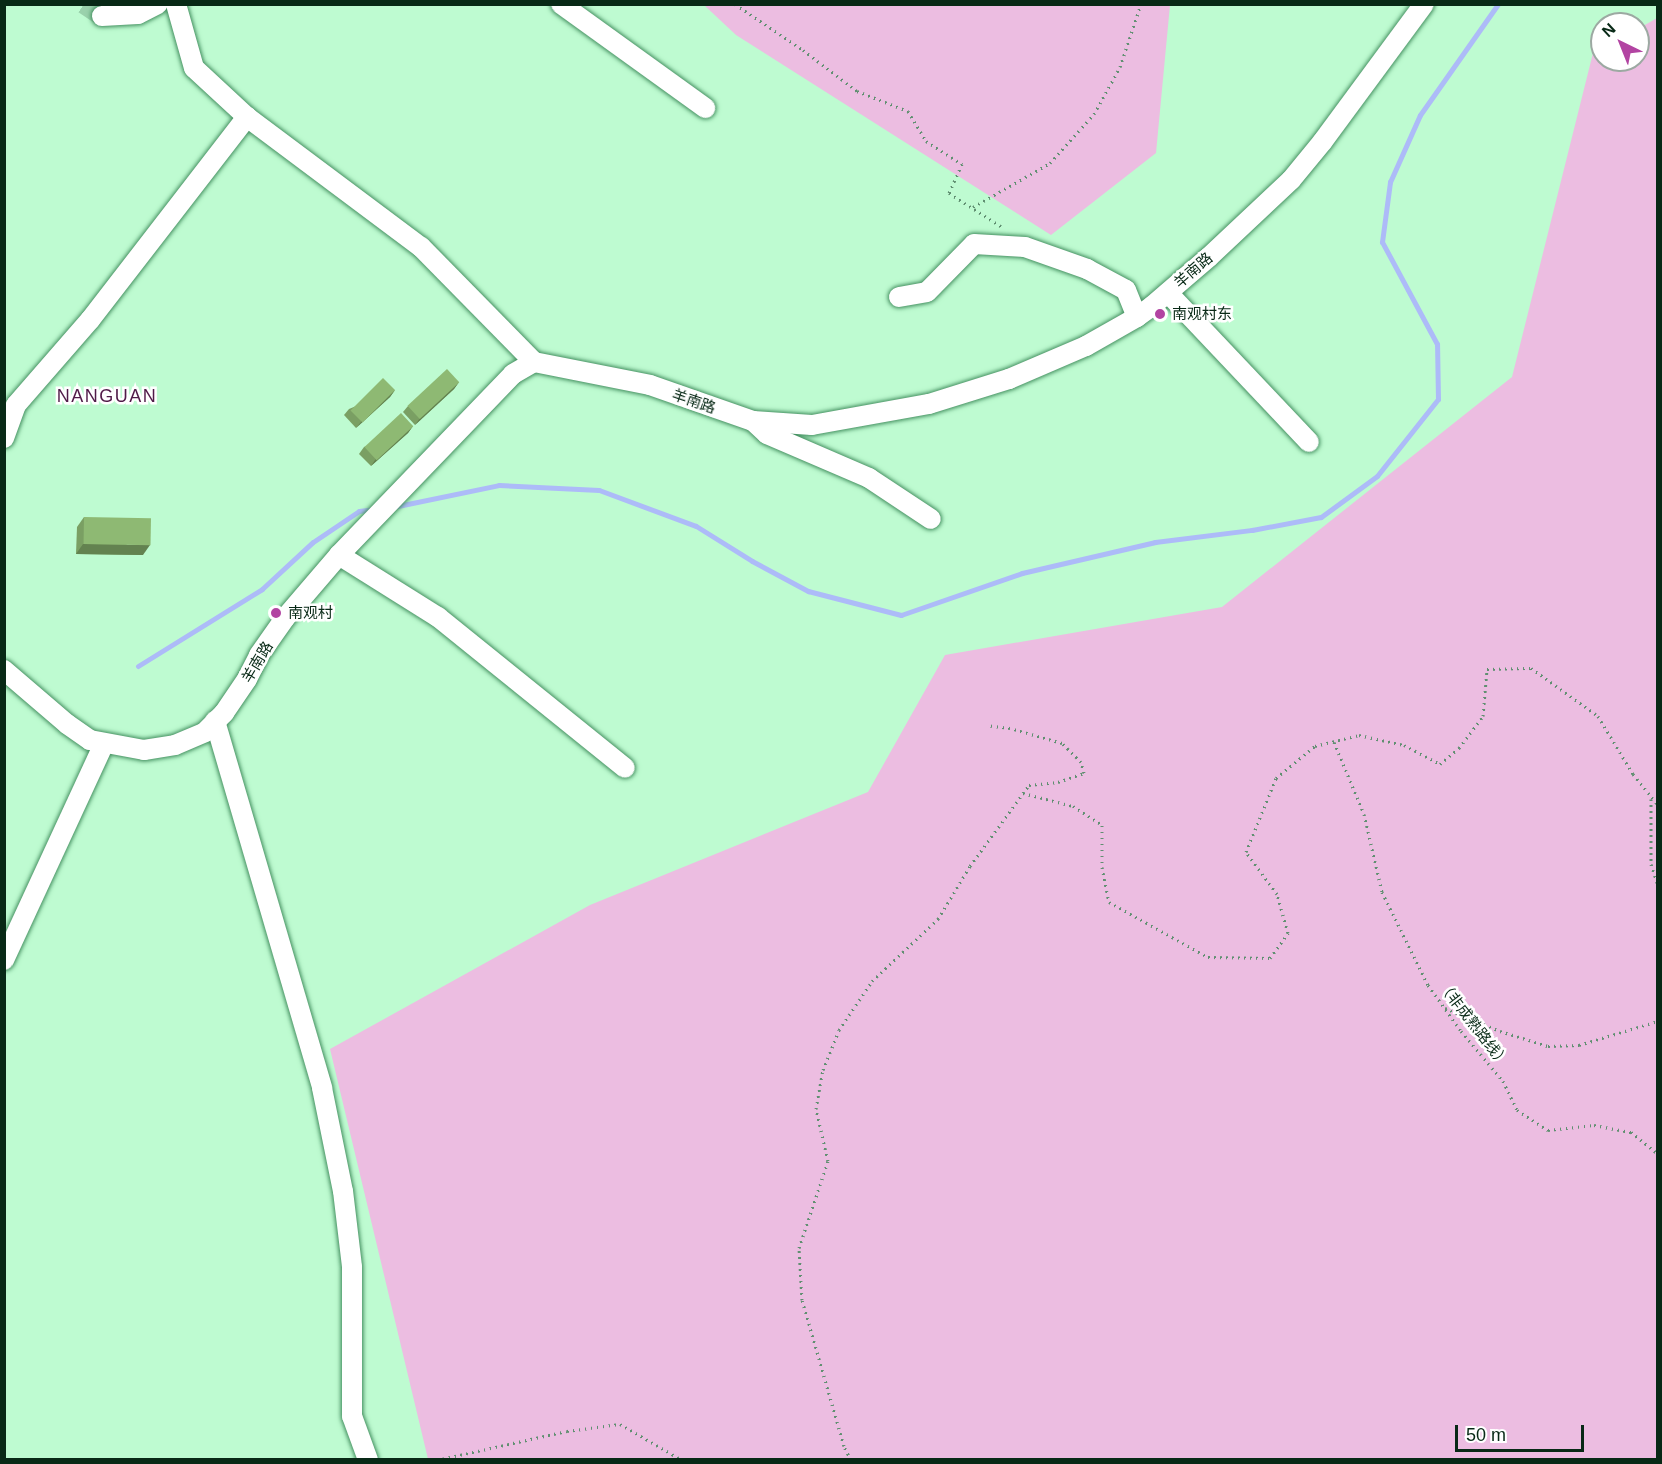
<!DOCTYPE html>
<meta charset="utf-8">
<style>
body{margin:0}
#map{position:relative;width:1662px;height:1464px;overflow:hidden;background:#befbd1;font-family:Arial,"Noto Sans SC",sans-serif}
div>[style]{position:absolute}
.green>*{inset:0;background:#ecbde1}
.stream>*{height:5px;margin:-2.5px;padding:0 2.5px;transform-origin:2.5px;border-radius:2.5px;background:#adbbf8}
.minor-tunnel>*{height:20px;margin-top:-10px;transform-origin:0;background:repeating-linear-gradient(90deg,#9ad1ac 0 20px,transparent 0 30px)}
.path>*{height:3px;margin-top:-1.5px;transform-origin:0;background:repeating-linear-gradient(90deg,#608f71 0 1.5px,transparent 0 6px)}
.roads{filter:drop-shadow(0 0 2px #459161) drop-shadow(0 0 2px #459161)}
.minor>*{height:20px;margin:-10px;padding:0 10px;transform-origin:10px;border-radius:10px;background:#fff}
.wall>*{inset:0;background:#7a9f63}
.shaded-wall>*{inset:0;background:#638250}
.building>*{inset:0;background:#8eb973;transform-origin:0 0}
.dots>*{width:16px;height:16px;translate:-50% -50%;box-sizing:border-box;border:3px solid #fff;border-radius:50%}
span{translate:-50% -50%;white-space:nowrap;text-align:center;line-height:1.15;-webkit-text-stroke:5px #fff;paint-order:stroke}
.street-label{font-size:15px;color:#082916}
.poi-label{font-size:15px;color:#082916}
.left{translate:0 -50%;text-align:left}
.quarter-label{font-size:18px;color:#501b48;letter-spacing:1.5px}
.frame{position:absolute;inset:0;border:6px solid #082916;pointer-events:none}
.north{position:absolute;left:1590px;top:12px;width:60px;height:60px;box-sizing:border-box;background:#fff;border:2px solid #9ca9a2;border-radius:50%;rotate:317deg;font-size:16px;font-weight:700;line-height:24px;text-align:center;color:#082916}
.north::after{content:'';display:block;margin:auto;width:21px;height:27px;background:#b244a2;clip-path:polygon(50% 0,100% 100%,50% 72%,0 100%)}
.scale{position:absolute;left:1455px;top:1425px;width:129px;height:27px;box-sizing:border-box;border:3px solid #082916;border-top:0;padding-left:8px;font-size:18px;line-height:21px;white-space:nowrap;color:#082916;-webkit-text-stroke:4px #fff;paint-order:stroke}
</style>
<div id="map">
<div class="green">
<div style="clip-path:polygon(704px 5px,1170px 5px,1156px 153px,1051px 235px,736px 35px)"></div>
<div style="clip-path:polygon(1657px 18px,1657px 1459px,428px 1459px,330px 1049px,590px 905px,868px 792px,945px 655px,1222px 607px,1512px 377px,1593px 53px,1602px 48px,1602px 60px,1638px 60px,1638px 29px)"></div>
</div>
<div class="stream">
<div style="left:393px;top:507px;width:108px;rotate:-11.7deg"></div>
<div style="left:499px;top:485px;width:100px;rotate:2.9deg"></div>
<div style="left:599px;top:490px;width:103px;rotate:20.4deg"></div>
<div style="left:696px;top:526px;width:66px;rotate:32deg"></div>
<div style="left:752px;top:561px;width:64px;rotate:28.2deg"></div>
<div style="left:808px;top:591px;width:96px;rotate:14.5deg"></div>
<div style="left:901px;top:615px;width:128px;rotate:-19.1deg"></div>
<div style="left:1022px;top:573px;width:137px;rotate:-13.1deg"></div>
<div style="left:1155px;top:542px;width:98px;rotate:-7.1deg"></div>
<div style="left:1252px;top:530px;width:70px;rotate:-10.7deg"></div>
<div style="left:1321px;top:517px;width:69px;rotate:-36.2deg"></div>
<div style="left:1377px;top:476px;width:98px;rotate:-51.6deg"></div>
<div style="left:1438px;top:399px;width:55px;rotate:-91deg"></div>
<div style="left:1437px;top:344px;width:116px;rotate:-118.3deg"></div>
<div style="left:1382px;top:242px;width:61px;rotate:-82.4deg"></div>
<div style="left:1390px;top:182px;width:73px;rotate:-65.9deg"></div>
<div style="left:1420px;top:115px;width:136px;rotate:-54.9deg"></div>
<div style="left:138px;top:666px;width:146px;rotate:-31.8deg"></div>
<div style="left:262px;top:589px;width:69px;rotate:-42.7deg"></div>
<div style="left:313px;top:542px;width:55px;rotate:-34deg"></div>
<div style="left:359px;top:511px;width:16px;rotate:-7deg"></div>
</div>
<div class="minor-tunnel">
<div style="left:84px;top:4px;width:22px;rotate:34deg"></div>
</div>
<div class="path">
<div style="left:735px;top:4px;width:82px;rotate:34.1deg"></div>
<div style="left:803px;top:50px;width:68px;rotate:37.2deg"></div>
<div style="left:857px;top:91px;width:55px;rotate:21.4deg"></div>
<div style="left:908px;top:111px;width:35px;rotate:59deg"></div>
<div style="left:926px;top:141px;width:43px;rotate:32.6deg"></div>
<div style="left:962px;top:164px;width:32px;rotate:114deg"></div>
<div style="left:949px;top:193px;width:63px;rotate:32.7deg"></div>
<div style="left:973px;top:207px;width:89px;rotate:-29.7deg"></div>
<div style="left:1050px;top:163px;width:66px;rotate:-48.1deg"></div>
<div style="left:1094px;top:114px;width:54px;rotate:-61deg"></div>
<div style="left:1120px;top:67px;width:66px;rotate:-71.6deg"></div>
<div style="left:1334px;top:742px;width:78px;rotate:67.4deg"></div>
<div style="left:1364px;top:814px;width:80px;rotate:77deg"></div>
<div style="left:1382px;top:892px;width:104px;rotate:63.7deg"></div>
<div style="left:1428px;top:985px;width:57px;rotate:54.3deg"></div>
<div style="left:1461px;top:1031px;width:65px;rotate:50deg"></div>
<div style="left:1503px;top:1081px;width:32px;rotate:64deg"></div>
<div style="left:1517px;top:1110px;width:37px;rotate:33deg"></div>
<div style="left:1548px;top:1130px;width:46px;rotate:-6.2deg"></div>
<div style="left:1594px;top:1125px;width:38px;rotate:11deg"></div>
<div style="left:1631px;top:1132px;width:35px;rotate:39deg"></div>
<div style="left:1023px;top:793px;width:52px;rotate:14.6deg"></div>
<div style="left:1073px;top:806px;width:35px;rotate:33deg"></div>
<div style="left:1102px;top:825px;width:42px;rotate:90deg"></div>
<div style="left:1102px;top:867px;width:36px;rotate:79deg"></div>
<div style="left:1109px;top:902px;width:113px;rotate:29.1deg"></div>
<div style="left:1208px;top:957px;width:62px;rotate:0.9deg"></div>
<div style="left:1270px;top:958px;width:31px;rotate:-54deg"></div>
<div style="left:1288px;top:933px;width:41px;rotate:-105.8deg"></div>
<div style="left:1277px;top:894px;width:52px;rotate:-126.4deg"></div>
<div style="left:1246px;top:852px;width:80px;rotate:-67.9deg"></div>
<div style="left:1276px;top:778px;width:50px;rotate:-39.4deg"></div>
<div style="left:1315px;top:746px;width:45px;rotate:-14deg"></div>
<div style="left:1359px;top:735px;width:46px;rotate:12.5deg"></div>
<div style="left:1404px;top:745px;width:41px;rotate:27.8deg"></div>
<div style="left:1440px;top:764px;width:25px;rotate:-40deg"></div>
<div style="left:1459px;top:748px;width:40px;rotate:-53deg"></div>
<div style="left:1483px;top:716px;width:47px;rotate:-85.1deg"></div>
<div style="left:1487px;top:669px;width:44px;rotate:-1.3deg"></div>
<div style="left:1531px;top:668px;width:82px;rotate:35.6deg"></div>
<div style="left:1598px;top:716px;width:68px;rotate:58.9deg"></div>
<div style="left:1633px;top:774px;width:40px;rotate:51deg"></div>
<div style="left:1651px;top:799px;width:65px;rotate:90deg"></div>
<div style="left:1651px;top:864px;width:23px;rotate:72deg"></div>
<div style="left:1445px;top:1008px;width:60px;rotate:22.7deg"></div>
<div style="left:1500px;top:1031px;width:50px;rotate:17.4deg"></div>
<div style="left:1548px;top:1046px;width:31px;rotate:-2deg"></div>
<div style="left:1579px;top:1045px;width:83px;rotate:-16.9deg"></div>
<div style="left:437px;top:1460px;width:133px;rotate:-12.6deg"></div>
<div style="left:567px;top:1431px;width:53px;rotate:-7.5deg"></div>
<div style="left:620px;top:1424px;width:72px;rotate:30.1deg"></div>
<div style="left:851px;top:1460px;width:16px;rotate:-117deg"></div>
<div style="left:844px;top:1446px;width:152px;rotate:-106deg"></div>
<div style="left:802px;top:1300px;width:52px;rotate:-93.3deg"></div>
<div style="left:799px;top:1248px;width:92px;rotate:-71.6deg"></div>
<div style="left:828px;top:1161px;width:53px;rotate:-103deg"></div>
<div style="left:816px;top:1109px;width:40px;rotate:-80deg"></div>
<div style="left:823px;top:1070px;width:43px;rotate:-68.2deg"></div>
<div style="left:839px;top:1030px;width:59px;rotate:-56deg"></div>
<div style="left:872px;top:981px;width:91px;rotate:-43.2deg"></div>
<div style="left:938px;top:919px;width:62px;rotate:-58.9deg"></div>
<div style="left:970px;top:866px;width:100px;rotate:-53.9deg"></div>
<div style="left:1029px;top:785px;width:29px;rotate:-6deg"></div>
<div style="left:1058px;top:782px;width:28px;rotate:-19deg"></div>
<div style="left:1084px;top:773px;width:11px;rotate:-105deg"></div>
<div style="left:1081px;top:762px;width:27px;rotate:-135deg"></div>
<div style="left:1062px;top:743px;width:54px;rotate:-163.9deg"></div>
<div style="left:1010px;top:728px;width:24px;rotate:-173deg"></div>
</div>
<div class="roads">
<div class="minor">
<div style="left:561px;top:4px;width:178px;rotate:35.8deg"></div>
<div style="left:102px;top:16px;width:36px;rotate:-3deg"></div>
<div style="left:138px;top:14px;width:22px;rotate:-27deg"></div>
<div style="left:247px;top:117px;width:217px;rotate:36.8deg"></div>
<div style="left:421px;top:247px;width:161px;rotate:45.5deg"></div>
<div style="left:1168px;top:293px;width:205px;rotate:46.6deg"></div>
<div style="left:899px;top:297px;width:28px;rotate:-10deg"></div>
<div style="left:927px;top:292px;width:67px;rotate:-45.6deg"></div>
<div style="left:974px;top:244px;width:51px;rotate:3.4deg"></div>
<div style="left:1025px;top:247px;width:66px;rotate:19.5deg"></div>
<div style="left:1087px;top:269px;width:44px;rotate:28.3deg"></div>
<div style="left:1126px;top:290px;width:29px;rotate:68deg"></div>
<div style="left:753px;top:421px;width:19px;rotate:43deg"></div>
<div style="left:767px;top:434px;width:111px;rotate:23.3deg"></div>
<div style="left:869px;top:478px;width:74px;rotate:33.5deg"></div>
<div style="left:4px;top:438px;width:35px;rotate:-70deg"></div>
<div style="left:16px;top:405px;width:113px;rotate:-49deg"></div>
<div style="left:90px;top:320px;width:257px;rotate:-52.3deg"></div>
<div style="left:247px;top:117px;width:72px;rotate:-137.2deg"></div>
<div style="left:194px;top:68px;width:66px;rotate:-105.7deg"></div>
<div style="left:339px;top:555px;width:117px;rotate:32.1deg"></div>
<div style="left:438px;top:617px;width:240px;rotate:38.9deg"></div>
<div style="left:4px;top:670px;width:83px;rotate:40.6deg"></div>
<div style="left:67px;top:724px;width:28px;rotate:35deg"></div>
<div style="left:90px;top:740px;width:55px;rotate:10.5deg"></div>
<div style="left:144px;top:750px;width:31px;rotate:-9deg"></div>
<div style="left:175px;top:745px;width:33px;rotate:-23deg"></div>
<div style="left:205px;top:732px;width:27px;rotate:-45deg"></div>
<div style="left:224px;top:713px;width:41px;rotate:-55.9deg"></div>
<div style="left:247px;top:679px;width:27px;rotate:-63deg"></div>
<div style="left:259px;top:655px;width:45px;rotate:-54.9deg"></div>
<div style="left:285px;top:618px;width:83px;rotate:-49.4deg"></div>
<div style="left:339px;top:555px;width:251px;rotate:-46.1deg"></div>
<div style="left:513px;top:374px;width:24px;rotate:-30deg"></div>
<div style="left:534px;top:362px;width:118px;rotate:11.2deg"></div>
<div style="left:650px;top:385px;width:109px;rotate:19.3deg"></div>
<div style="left:753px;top:421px;width:59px;rotate:3.9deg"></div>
<div style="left:812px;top:425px;width:119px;rotate:-10.2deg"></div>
<div style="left:929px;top:404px;width:84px;rotate:-17.4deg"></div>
<div style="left:1009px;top:379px;width:84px;rotate:-23.2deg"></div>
<div style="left:1086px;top:346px;width:59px;rotate:-29.6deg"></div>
<div style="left:1137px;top:317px;width:19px;rotate:-36deg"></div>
<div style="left:1152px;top:306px;width:75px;rotate:-40.7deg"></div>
<div style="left:1209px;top:257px;width:112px;rotate:-43.2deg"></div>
<div style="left:1291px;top:180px;width:50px;rotate:-50.6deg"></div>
<div style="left:1323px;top:141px;width:170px;rotate:-53.6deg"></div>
<div style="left:215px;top:721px;width:382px;rotate:73.7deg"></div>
<div style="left:322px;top:1088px;width:105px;rotate:78.5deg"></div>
<div style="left:343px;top:1191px;width:77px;rotate:83.2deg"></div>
<div style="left:352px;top:1267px;width:149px;rotate:90deg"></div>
<div style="left:352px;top:1416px;width:47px;rotate:70deg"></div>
<div style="left:4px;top:960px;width:238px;rotate:-65.2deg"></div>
</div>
</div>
<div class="wall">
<div style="clip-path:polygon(459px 382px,454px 389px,415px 425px,403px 412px,408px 406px)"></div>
<div style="clip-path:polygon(395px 390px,390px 397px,356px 428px,344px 415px,349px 409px)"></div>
<div style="clip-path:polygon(413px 426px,408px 433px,371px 466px,359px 454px,364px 447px)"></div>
<div style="clip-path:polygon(84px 517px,143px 555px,76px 554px,77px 527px)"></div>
</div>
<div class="shaded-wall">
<div style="clip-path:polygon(459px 382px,454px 389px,415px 425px,420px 418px)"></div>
<div style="clip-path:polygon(395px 390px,390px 397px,356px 428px,361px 422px)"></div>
<div style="clip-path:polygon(413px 426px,408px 433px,371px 466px,375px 460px)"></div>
<div style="clip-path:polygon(83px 544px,150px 545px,143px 555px,76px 554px)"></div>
</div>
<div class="building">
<div style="left:447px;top:369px;width:18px;height:54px;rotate:47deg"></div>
<div style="left:383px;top:378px;width:17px;height:46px;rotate:45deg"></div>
<div style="left:401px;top:413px;width:18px;height:50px;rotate:47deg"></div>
<div style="left:84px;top:517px;width:67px;height:27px;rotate:1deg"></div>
</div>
<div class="dots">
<div style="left:1160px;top:314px;background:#b244a2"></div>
<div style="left:276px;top:613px;background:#b244a2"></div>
</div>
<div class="street-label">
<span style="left:1193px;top:270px;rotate:-41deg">羊南路</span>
<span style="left:694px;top:401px;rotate:19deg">羊南路</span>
<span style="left:257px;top:662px;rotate:-59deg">羊南路</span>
<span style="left:1474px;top:1024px;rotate:52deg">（非成熟路线）</span>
</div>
<div class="poi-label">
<span class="left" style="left:1172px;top:314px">南观村东</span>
<span class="left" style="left:288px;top:613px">南观村</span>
</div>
<div class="quarter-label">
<span style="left:107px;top:396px">NANGUAN</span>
</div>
<div class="frame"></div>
<div class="north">N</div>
<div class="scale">50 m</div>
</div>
